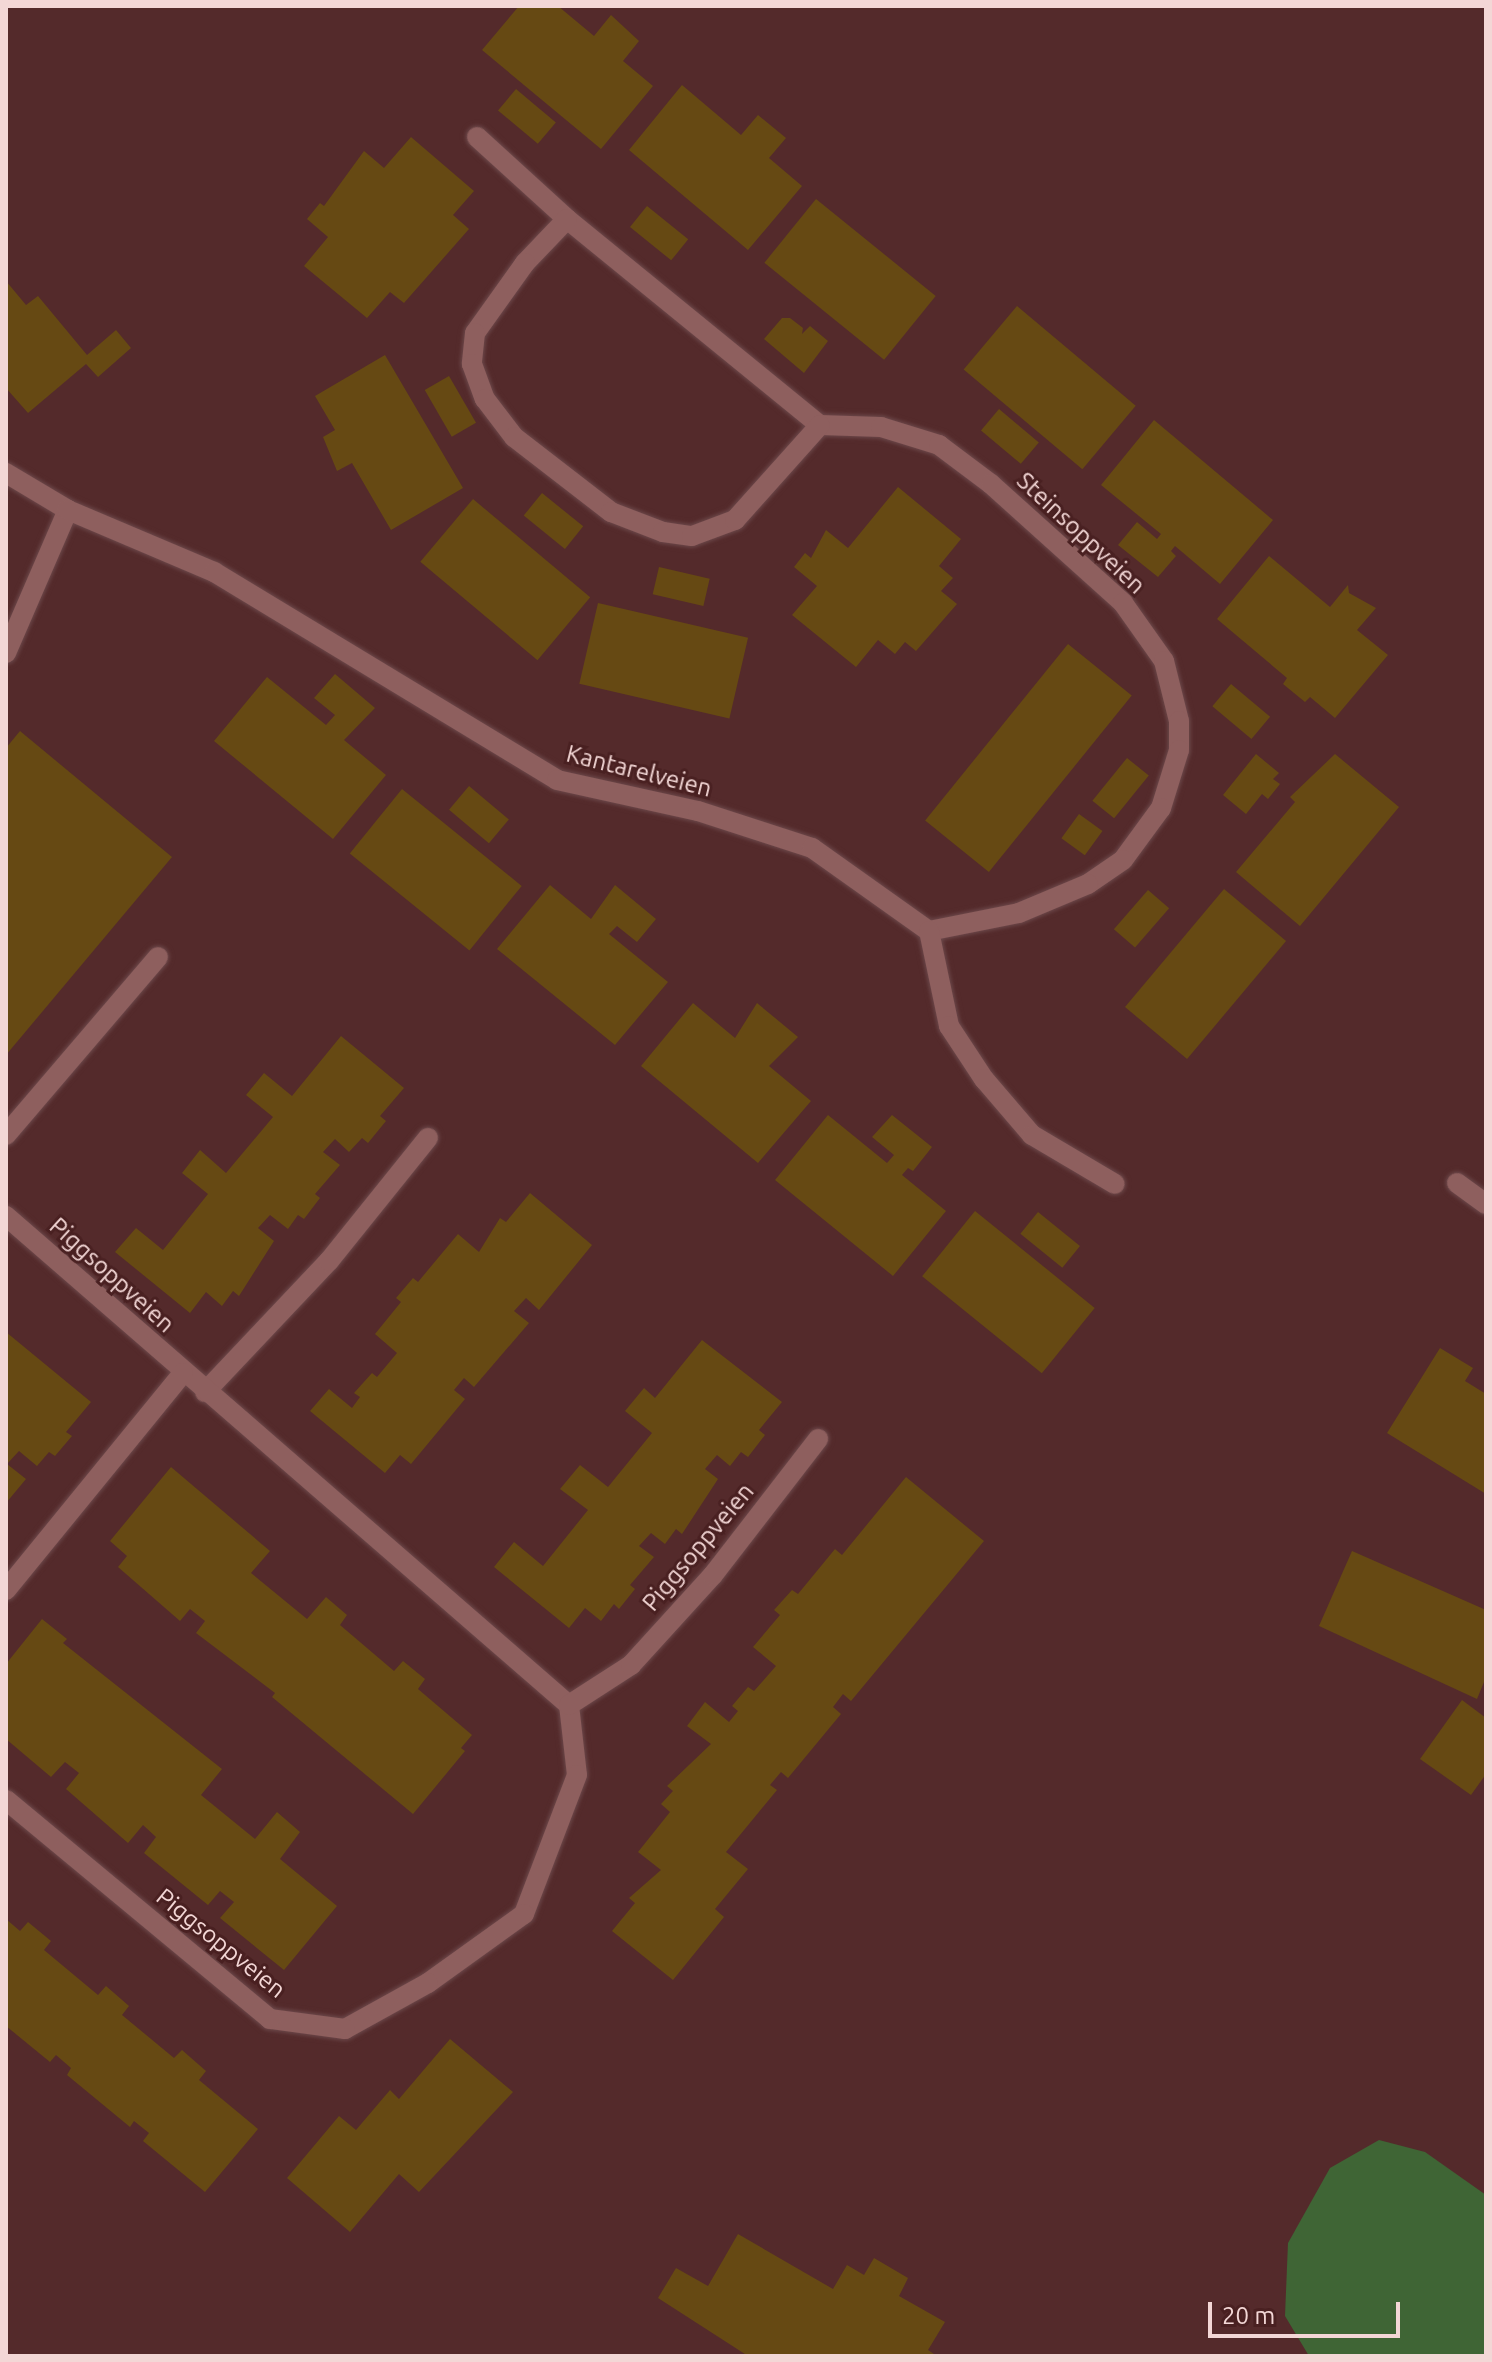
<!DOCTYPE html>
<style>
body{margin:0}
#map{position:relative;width:1492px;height:2362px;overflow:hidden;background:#542a2b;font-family:Ubuntu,sans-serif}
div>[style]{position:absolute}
.green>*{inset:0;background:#3f6535}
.building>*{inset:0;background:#664913;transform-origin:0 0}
.roads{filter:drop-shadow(0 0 2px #6c484a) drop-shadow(0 0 2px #6c484a)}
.lane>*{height:20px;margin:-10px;padding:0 10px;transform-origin:10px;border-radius:10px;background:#8e5f5e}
.street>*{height:20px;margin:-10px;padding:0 10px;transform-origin:10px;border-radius:10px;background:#8e5f5e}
span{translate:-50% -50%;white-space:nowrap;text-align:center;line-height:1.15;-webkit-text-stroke:6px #492021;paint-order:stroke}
.street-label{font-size:24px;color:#f3d7d6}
.frame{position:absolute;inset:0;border:8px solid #f3d7d6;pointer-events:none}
.scale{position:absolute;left:1208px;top:2302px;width:192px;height:36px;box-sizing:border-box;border:4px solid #f3d7d6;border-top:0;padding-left:10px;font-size:24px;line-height:28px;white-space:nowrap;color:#f3d7d6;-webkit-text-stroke:6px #492021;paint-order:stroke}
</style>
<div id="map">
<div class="green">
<div style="clip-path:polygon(1379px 2140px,1425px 2152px,1486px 2195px,1486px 2356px,1309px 2356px,1285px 2316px,1288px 2243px,1330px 2168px)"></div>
</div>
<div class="building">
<div style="clip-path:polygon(519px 6px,558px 6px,594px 36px,611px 15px,639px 41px,623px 61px,653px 86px,601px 149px,482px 50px)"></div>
<div style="clip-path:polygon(682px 85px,741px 135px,758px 115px,786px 138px,769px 158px,802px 186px,748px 250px,629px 150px)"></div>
<div style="left:516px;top:89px;width:52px;height:28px;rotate:40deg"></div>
<div style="clip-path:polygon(411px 137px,474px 191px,453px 215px,469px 229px,404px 303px,390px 292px,367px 318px,304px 266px,328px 237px,307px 219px,320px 203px,324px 206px,364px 151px,384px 168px)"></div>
<div style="left:816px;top:199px;width:154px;height:82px;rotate:39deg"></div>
<div style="left:647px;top:206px;width:53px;height:27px;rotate:39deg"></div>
<div style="clip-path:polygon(6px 281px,26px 305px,38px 296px,87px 355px,116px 330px,131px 348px,98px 377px,86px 364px,28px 413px,6px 388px)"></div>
<div style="left:1017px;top:306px;width:155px;height:83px;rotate:40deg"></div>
<div style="clip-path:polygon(782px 318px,790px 318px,803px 328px,802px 334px,810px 326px,828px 341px,804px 373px,764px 339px)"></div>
<div style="clip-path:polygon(385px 355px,463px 488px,391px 530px,352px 463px,337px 471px,323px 437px,335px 430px,315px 396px)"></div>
<div style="left:449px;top:376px;width:54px;height:28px;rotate:60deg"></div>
<div style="left:999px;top:409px;width:52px;height:28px;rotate:40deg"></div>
<div style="clip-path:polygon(1154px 420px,1273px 520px,1220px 584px,1175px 546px,1171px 551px,1176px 556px,1158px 577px,1118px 545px,1137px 522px,1157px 539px,1161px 534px,1101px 485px)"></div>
<div style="clip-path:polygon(898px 487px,961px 539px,939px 566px,953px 578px,941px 591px,957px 604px,916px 651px,905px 642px,895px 654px,878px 640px,856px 667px,792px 615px,817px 586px,794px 567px,805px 553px,811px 558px,826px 530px,848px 548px)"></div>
<div style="left:542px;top:493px;width:53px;height:29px;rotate:39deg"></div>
<div style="left:473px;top:499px;width:153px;height:82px;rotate:40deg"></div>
<div style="clip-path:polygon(1269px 556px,1330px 607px,1348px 585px,1349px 593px,1376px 608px,1357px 630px,1388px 655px,1335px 718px,1310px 697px,1305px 702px,1283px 684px,1287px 678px,1217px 619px)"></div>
<div style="left:659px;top:567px;width:52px;height:28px;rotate:13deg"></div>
<div style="left:598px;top:603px;width:154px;height:83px;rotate:13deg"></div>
<div style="left:1068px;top:644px;width:82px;height:227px;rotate:39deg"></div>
<div style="clip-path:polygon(335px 674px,375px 708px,344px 740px,386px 775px,333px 839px,214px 741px,267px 677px,326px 725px,335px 715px,314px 698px)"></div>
<div style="left:1231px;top:684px;width:51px;height:29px;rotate:40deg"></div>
<div style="clip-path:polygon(20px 731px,172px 857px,6px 1055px,6px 748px)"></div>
<div style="clip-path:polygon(1256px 754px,1279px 773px,1273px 779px,1280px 784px,1268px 799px,1262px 794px,1246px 814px,1223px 795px)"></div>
<div style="clip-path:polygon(1335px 754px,1399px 807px,1300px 926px,1236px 872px,1295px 802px,1290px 797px)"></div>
<div style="left:1127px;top:758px;width:28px;height:55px;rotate:39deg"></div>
<div style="left:469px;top:786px;width:52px;height:31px;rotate:40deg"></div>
<div style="left:402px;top:789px;width:154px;height:83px;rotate:39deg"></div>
<div style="left:1079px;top:814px;width:29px;height:30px;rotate:36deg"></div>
<div style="clip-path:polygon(550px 885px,591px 919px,615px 885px,656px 919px,637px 942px,617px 926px,609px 934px,668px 982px,615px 1045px,497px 949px)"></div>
<div style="left:1224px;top:889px;width:81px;height:154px;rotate:40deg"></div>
<div style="left:1148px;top:890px;width:28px;height:52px;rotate:41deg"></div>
<div style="clip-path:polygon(693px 1003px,735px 1038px,757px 1003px,798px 1037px,769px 1066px,811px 1101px,758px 1163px,641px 1066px)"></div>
<div style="clip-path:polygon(341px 1036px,404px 1088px,380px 1116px,386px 1121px,368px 1143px,362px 1138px,349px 1152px,335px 1139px,323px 1152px,340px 1165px,315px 1194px,320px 1198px,304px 1219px,298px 1215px,288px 1229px,270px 1215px,258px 1228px,274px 1241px,239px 1296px,233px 1291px,222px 1306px,206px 1292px,190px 1313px,115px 1252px,136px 1228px,163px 1250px,208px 1194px,182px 1173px,200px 1150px,226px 1173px,273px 1117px,246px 1095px,264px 1073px,292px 1096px)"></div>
<div style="clip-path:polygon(828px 1115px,887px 1163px,894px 1155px,872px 1137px,892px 1115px,932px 1147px,913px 1171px,908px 1168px,902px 1175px,946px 1211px,893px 1276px,775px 1180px)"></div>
<div style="clip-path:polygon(530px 1193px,592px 1245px,539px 1310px,526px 1298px,514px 1311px,529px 1323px,474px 1387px,464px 1378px,454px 1390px,465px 1399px,411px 1464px,400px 1455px,385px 1473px,310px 1411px,329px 1389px,352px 1408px,360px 1397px,354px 1393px,372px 1373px,377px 1377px,397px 1353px,375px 1334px,401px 1302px,396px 1298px,413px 1278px,418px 1282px,458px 1234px,479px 1252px,500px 1218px,506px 1222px)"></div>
<div style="left:975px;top:1211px;width:154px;height:84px;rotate:39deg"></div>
<div style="left:1038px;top:1212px;width:54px;height:28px;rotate:39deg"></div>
<div style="clip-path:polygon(6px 1332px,91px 1402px,66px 1432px,72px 1436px,55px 1456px,49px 1452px,37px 1466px,19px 1451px,7px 1464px,26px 1479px,6px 1503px)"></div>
<div style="clip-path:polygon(702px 1340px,782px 1402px,759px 1430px,765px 1435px,748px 1457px,741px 1452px,730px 1466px,717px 1455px,705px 1469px,718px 1479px,682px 1534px,676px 1529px,665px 1544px,651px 1533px,639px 1546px,654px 1557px,630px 1585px,635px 1589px,619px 1609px,614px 1604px,601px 1621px,585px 1608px,569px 1628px,494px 1567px,514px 1542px,543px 1566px,588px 1510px,560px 1489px,580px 1465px,608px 1487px,652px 1433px,625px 1411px,644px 1388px,655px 1398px)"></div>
<div style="clip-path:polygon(1440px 1348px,1473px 1368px,1465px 1381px,1486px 1394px,1486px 1494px,1387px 1433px)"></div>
<div style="clip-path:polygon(171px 1467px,270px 1551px,251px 1573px,307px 1619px,326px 1597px,347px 1615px,340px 1625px,394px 1671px,403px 1661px,425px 1679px,418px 1689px,472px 1735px,461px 1748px,465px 1751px,413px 1814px,272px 1697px,275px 1693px,196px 1633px,205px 1621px,190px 1609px,180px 1621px,118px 1567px,127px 1556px,110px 1541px)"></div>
<div style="clip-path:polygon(906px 1477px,984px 1541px,851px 1701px,843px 1694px,833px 1707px,841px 1714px,788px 1778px,781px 1772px,770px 1785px,777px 1790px,726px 1852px,748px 1869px,715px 1909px,724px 1917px,673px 1980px,612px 1931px,635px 1903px,629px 1898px,661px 1870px,638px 1852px,670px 1812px,661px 1804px,673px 1791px,667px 1786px,711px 1744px,687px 1726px,705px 1702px,729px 1722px,738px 1711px,732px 1706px,748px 1687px,754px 1691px,776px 1666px,753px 1647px,780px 1615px,774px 1610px,792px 1590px,798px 1594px,835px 1549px,842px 1555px)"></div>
<div style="clip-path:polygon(1352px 1551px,1486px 1610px,1486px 1677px,1477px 1699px,1319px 1626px)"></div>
<div style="clip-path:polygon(42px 1619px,67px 1639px,63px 1643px,222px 1769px,201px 1795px,255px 1839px,277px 1812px,300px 1832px,280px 1859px,337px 1906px,284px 1970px,220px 1918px,234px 1902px,220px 1891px,208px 1905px,144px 1853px,156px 1837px,143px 1825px,128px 1843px,66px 1789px,79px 1773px,65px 1762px,51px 1777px,6px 1739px,6px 1664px)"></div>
<div style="clip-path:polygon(1462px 1700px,1486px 1718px,1486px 1774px,1471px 1795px,1420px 1759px)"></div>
<div style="clip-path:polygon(6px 1919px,20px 1931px,28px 1922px,51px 1941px,44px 1950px,98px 1995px,106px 1986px,129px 2006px,122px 2015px,174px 2058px,182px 2050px,206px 2071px,199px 2080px,258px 2129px,205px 2192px,143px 2141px,149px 2133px,134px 2121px,130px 2127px,67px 2075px,71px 2068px,56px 2055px,50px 2062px,6px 2026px)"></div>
<div style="clip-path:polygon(450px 2039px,513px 2092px,419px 2192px,399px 2174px,350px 2232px,287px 2178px,339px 2116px,356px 2130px,390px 2090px,399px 2099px)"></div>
<div style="clip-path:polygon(738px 2234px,833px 2289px,847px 2265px,864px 2275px,874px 2258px,908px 2278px,899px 2296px,945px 2322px,928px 2350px,937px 2356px,748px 2356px,658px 2298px,676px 2268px,708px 2286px)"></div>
</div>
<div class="roads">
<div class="lane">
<div style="left:6px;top:653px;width:156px;rotate:-66.6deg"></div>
<div style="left:6px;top:1135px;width:234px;rotate:-49.5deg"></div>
<div style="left:205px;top:1392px;width:180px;rotate:-46.6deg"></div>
<div style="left:329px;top:1261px;width:158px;rotate:-51.2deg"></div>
</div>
<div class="street">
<div style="left:477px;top:137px;width:122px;rotate:42.3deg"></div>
<div style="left:567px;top:219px;width:326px;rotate:39.2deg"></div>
<div style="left:820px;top:425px;width:61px;rotate:1.9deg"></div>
<div style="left:881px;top:427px;width:61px;rotate:17.2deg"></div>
<div style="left:939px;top:445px;width:65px;rotate:36.9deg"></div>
<div style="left:991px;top:484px;width:178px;rotate:42deg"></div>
<div style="left:1123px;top:603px;width:71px;rotate:54.7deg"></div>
<div style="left:1164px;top:661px;width:62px;rotate:76deg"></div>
<div style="left:1179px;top:721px;width:29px;rotate:90deg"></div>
<div style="left:1179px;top:750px;width:61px;rotate:107.2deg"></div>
<div style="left:1161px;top:808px;width:64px;rotate:126.2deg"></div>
<div style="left:1123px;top:860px;width:42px;rotate:145.6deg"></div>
<div style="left:1088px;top:884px;width:75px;rotate:157.2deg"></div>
<div style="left:1019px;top:913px;width:92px;rotate:168.7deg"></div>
<div style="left:567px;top:219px;width:61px;rotate:133.7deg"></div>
<div style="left:525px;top:263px;width:86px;rotate:125.5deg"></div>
<div style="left:475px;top:333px;width:31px;rotate:96deg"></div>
<div style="left:472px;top:364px;width:37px;rotate:70deg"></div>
<div style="left:485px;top:399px;width:48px;rotate:52.7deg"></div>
<div style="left:514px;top:437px;width:123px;rotate:37.7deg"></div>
<div style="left:611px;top:512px;width:56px;rotate:21deg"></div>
<div style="left:663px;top:532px;width:29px;rotate:8deg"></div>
<div style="left:692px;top:536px;width:46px;rotate:-20.4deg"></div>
<div style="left:735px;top:520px;width:127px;rotate:-48.2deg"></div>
<div style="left:6px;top:473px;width:72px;rotate:30.8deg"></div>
<div style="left:68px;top:510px;width:159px;rotate:23deg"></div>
<div style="left:214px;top:572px;width:401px;rotate:31.2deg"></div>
<div style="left:557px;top:780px;width:144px;rotate:12.4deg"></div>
<div style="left:698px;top:811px;width:120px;rotate:18deg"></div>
<div style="left:812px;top:848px;width:143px;rotate:35.4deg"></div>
<div style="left:929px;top:931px;width:97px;rotate:78.1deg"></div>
<div style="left:949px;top:1026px;width:64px;rotate:56.6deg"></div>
<div style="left:984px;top:1079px;width:74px;rotate:49.4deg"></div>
<div style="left:1032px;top:1135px;width:96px;rotate:30.6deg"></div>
<div style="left:1457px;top:1183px;width:36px;rotate:36deg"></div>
<div style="left:6px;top:1216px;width:746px;rotate:40.98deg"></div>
<div style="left:569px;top:1705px;width:70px;rotate:83.5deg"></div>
<div style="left:577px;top:1775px;width:149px;rotate:110.9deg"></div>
<div style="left:524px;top:1914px;width:118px;rotate:144.3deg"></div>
<div style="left:428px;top:1983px;width:95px;rotate:151deg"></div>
<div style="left:345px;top:2029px;width:76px;rotate:-172.4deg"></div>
<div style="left:270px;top:2019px;width:343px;rotate:-140.3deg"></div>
<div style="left:6px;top:1590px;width:280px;rotate:-50.8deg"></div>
<div style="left:569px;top:1705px;width:74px;rotate:-32.8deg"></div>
<div style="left:631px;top:1665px;width:122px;rotate:-47.7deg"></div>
<div style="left:713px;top:1575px;width:172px;rotate:-52.3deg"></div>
</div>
</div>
<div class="street-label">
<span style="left:1081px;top:533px;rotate:43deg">Steinsoppveien</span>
<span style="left:639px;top:771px;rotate:14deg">Kantarelveien</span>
<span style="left:112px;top:1275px;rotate:42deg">Piggsoppveien</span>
<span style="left:698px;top:1547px;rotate:-50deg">Piggsoppveien</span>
<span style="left:221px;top:1943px;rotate:39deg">Piggsoppveien</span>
</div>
<div class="frame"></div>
<div class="scale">20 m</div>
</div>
